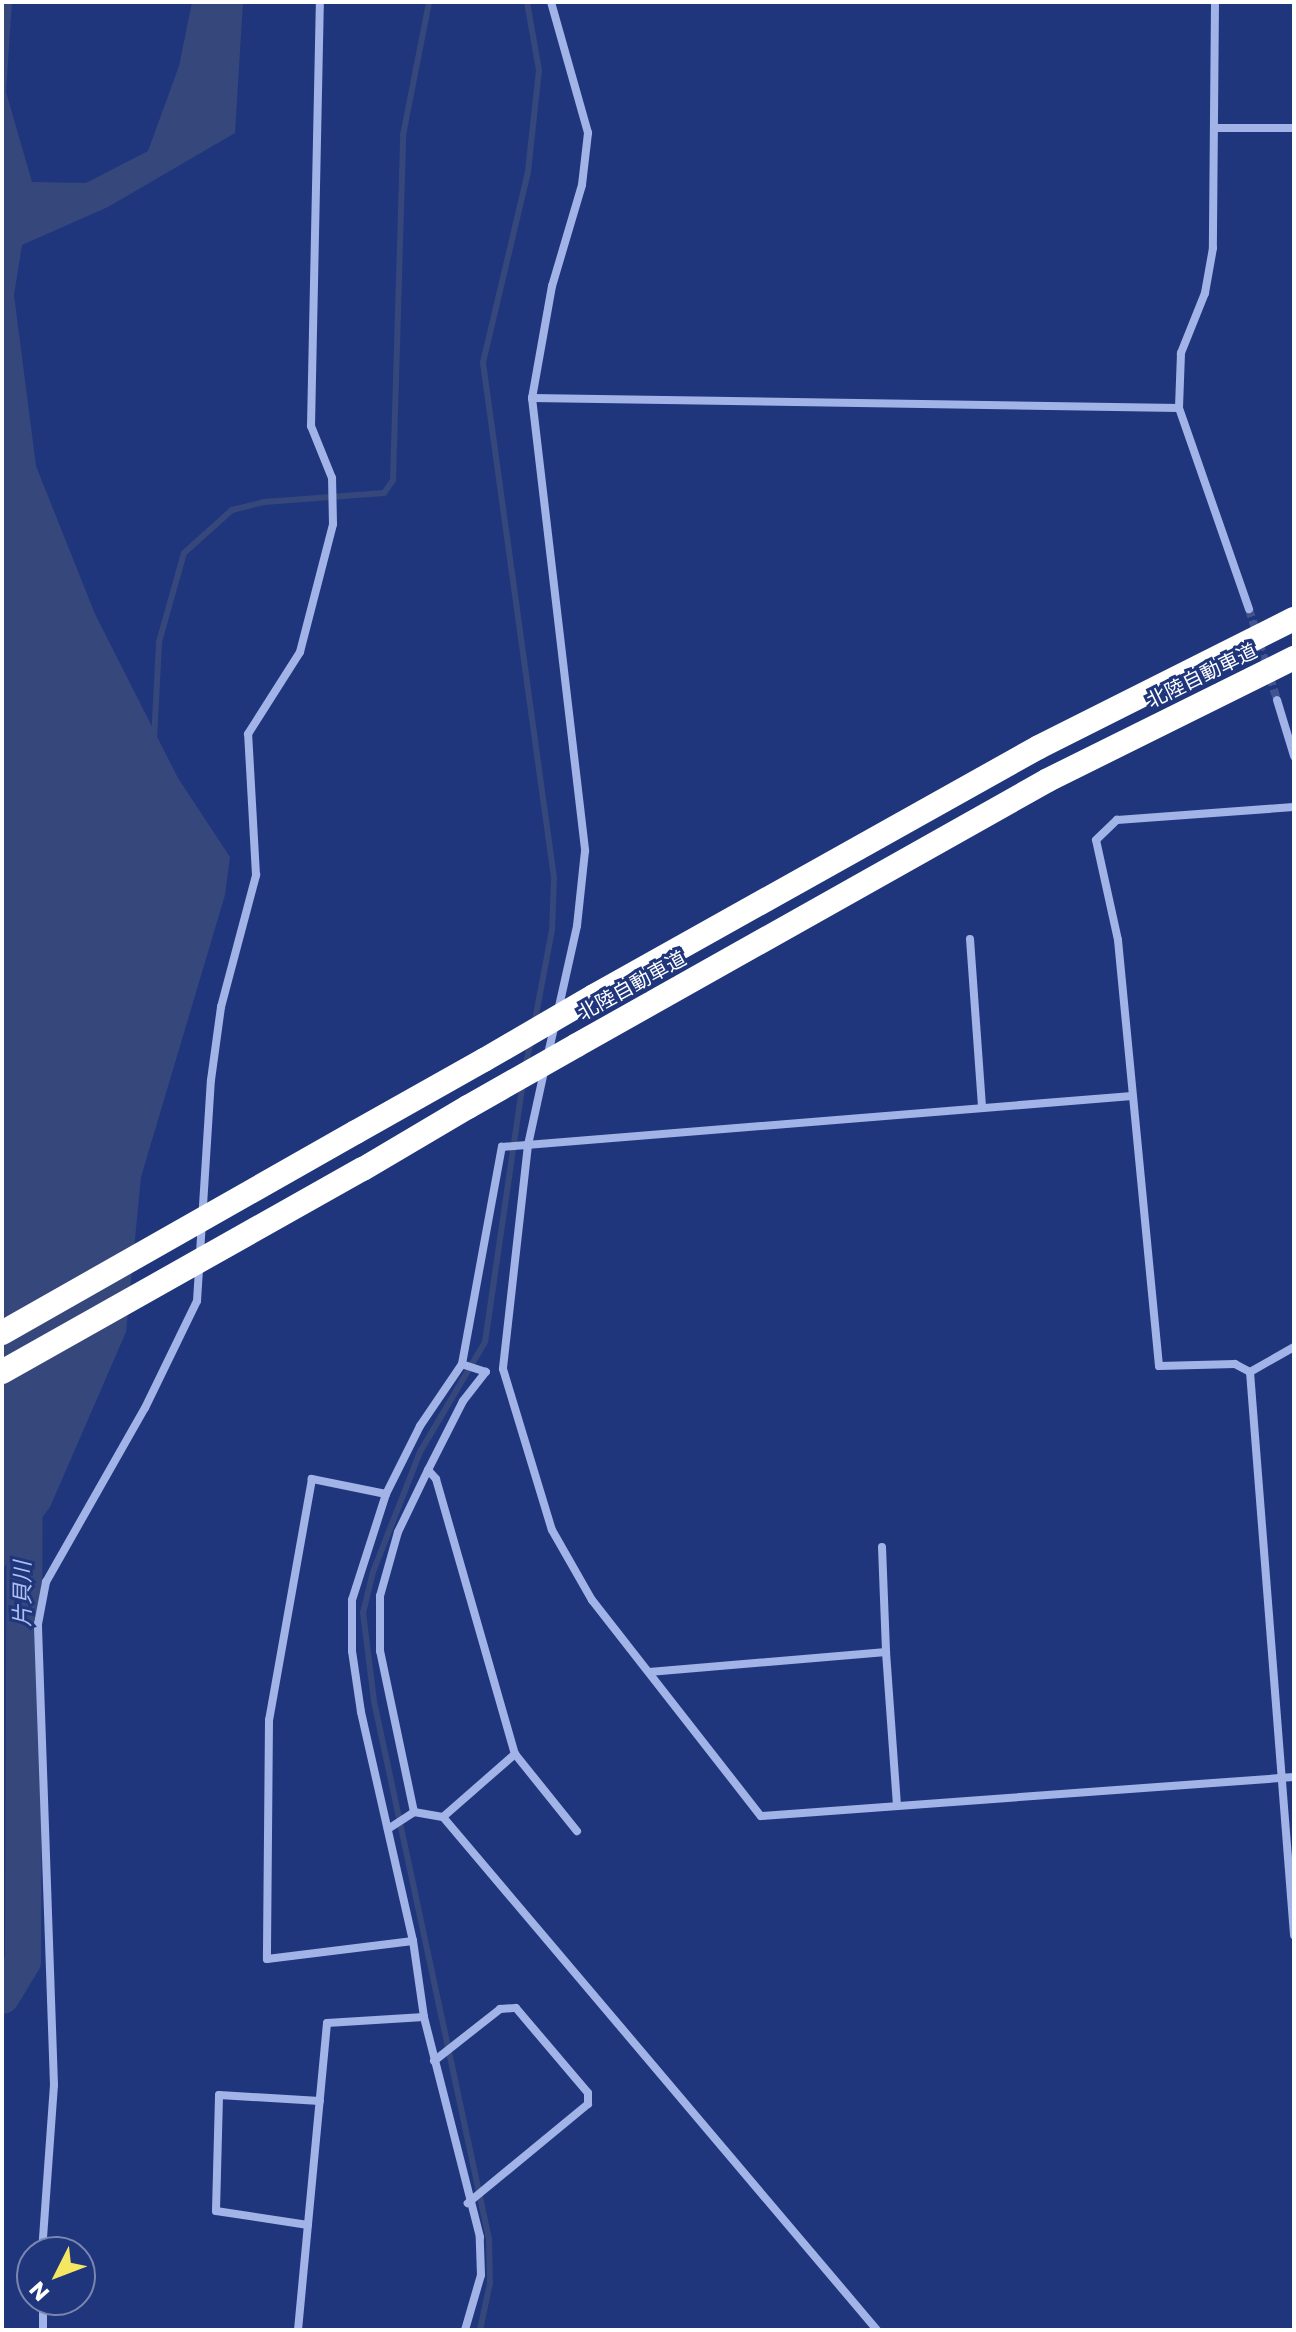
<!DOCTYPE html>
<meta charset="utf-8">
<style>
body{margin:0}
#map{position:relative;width:1296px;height:2332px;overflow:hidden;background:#1f367c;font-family:Poppins,"Noto Sans JP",sans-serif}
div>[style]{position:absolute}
.water>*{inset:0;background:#36477c}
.stream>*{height:6px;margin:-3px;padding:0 3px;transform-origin:3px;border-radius:3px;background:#36477c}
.river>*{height:36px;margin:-18px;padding:0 18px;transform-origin:18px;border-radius:18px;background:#36477c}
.minor-tunnel>*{height:8px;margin-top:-4px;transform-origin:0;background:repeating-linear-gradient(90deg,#415490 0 8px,transparent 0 12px)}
.minor>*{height:8px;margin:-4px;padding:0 4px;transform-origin:4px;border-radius:4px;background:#a2b3e7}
.motorway>*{height:24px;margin:-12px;padding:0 12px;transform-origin:12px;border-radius:12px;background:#fff}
.motorway-bridge>*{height:24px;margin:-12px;padding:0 12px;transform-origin:12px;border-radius:12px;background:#fff}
span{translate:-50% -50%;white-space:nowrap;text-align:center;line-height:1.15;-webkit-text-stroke:6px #1f367c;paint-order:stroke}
.street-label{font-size:20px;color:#fff}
.water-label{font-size:22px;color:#adbeef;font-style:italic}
.frame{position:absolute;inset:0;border:4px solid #fff;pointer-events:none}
.north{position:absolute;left:16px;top:2236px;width:80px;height:80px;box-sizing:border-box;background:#1f367c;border:2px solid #7986b0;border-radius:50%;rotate:228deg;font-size:22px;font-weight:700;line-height:32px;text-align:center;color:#fff}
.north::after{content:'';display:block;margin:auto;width:28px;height:36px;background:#f5e761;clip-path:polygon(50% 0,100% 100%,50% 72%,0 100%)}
</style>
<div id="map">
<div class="water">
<div style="clip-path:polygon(2px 2px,12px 2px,6px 92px,32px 182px,86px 183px,148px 151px,179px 66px,192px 2px,243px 2px,235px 133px,108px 207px,22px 245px,14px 295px,36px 466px,95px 614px,178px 778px,230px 857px,225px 895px,141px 1177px,126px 1332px,50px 1507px,2px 1570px)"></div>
</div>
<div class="stream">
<div style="left:527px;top:2px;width:69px;rotate:80deg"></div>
<div style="left:539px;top:70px;width:103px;rotate:96.2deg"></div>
<div style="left:528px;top:172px;width:196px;rotate:103.3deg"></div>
<div style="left:483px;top:363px;width:520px;rotate:82.15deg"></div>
<div style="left:554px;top:878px;width:52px;rotate:92.2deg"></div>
<div style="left:552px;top:930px;width:97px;rotate:100.7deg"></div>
<div style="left:154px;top:739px;width:97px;rotate:-87deg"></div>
<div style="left:159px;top:642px;width:92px;rotate:-74.3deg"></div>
<div style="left:184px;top:553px;width:64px;rotate:-41.9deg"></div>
<div style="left:232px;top:510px;width:33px;rotate:-14deg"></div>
<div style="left:264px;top:502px;width:120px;rotate:-4.3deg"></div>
<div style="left:384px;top:493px;width:16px;rotate:-55deg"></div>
<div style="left:393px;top:480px;width:345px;rotate:-88.3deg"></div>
<div style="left:403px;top:135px;width:136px;rotate:-78.9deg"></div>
<div style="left:525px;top:1068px;width:29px;rotate:-78deg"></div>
<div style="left:480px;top:2330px;width:48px;rotate:-78deg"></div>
<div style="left:490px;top:2283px;width:44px;rotate:-91.3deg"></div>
<div style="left:489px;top:2239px;width:550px;rotate:-102.07deg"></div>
<div style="left:374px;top:1701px;width:89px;rotate:-97.1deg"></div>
<div style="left:363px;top:1613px;width:42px;rotate:-76.3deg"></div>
<div style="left:373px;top:1572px;width:129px;rotate:-68.6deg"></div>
<div style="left:420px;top:1452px;width:128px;rotate:-59.4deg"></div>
<div style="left:485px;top:1342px;width:262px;rotate:-81.7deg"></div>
</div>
<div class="river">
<div style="left:2px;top:1996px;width:41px;rotate:-59deg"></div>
<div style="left:23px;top:1961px;width:466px;rotate:-89.8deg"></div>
</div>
<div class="minor-tunnel">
<div style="left:1249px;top:609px;width:95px;rotate:72.9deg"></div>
</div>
<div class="minor">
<div style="left:551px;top:2px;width:136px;rotate:74.2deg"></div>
<div style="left:588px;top:133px;width:52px;rotate:96.6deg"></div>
<div style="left:582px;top:185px;width:105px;rotate:106.5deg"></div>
<div style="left:552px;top:286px;width:114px;rotate:100.1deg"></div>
<div style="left:532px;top:398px;width:456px;rotate:83.3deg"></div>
<div style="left:585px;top:851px;width:75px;rotate:96.1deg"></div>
<div style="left:577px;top:926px;width:87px;rotate:102.6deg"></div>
<div style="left:1215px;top:2px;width:246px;rotate:90.5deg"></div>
<div style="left:1213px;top:248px;width:46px;rotate:100.1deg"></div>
<div style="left:1205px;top:293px;width:65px;rotate:111.8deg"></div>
<div style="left:1181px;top:353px;width:55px;rotate:92.1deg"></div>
<div style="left:1179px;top:408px;width:213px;rotate:70.8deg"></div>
<div style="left:1214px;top:128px;width:80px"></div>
<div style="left:532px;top:398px;width:647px;rotate:0.89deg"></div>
<div style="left:1277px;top:700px;width:59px;rotate:73.1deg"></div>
<div style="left:970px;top:939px;width:169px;rotate:85.9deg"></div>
<div style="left:548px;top:1054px;width:31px;rotate:-77deg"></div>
<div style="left:545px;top:1067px;width:80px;rotate:102.3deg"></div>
<div style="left:528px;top:1145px;width:225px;rotate:96.4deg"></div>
<div style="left:503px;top:1369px;width:168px;rotate:73.1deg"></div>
<div style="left:552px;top:1530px;width:81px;rotate:60.3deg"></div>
<div style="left:592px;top:1600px;width:274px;rotate:52deg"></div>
<div style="left:761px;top:1816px;width:534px;rotate:-4.18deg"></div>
<div style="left:1250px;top:1372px;width:17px;rotate:-152deg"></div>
<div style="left:1235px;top:1364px;width:76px;rotate:178.5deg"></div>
<div style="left:1159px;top:1366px;width:428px;rotate:-95.5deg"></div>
<div style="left:1118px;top:940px;width:102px;rotate:-102.4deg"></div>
<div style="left:1096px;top:840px;width:29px;rotate:-44deg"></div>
<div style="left:1117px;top:820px;width:177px;rotate:-4.2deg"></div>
<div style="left:1250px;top:1372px;width:565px;rotate:85.53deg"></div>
<div style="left:1250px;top:1372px;width:51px;rotate:-29.6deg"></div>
<div style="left:428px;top:1470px;width:77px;rotate:-63.1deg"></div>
<div style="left:463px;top:1401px;width:37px;rotate:-52deg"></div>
<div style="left:486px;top:1372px;width:25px;rotate:-162deg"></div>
<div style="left:386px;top:1494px;width:76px;rotate:-168.5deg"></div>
<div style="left:312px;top:1479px;width:245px;rotate:100.1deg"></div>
<div style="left:269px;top:1720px;width:239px;rotate:90.5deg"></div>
<div style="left:267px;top:1959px;width:147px;rotate:-7deg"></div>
<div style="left:882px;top:1547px;width:105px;rotate:87.8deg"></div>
<div style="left:649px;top:1672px;width:238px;rotate:-4.8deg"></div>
<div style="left:886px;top:1652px;width:154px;rotate:85.9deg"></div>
<div style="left:414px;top:1812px;width:165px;rotate:-101.9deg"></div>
<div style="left:380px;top:1651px;width:55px;rotate:-90deg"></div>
<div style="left:380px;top:1596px;width:66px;rotate:-74.3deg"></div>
<div style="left:398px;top:1532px;width:69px;rotate:-64.2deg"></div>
<div style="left:428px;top:1470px;width:12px;rotate:48deg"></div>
<div style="left:436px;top:1479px;width:286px;rotate:74deg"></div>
<div style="left:443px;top:1817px;width:96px;rotate:-41.2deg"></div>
<div style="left:515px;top:1754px;width:99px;rotate:51.2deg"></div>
<div style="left:388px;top:1829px;width:31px;rotate:-33deg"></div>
<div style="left:414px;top:1812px;width:29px;rotate:10deg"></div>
<div style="left:443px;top:1817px;width:672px;rotate:49.77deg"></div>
<div style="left:434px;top:2061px;width:84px;rotate:-38.2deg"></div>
<div style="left:500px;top:2009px;width:16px;rotate:-4deg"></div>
<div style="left:516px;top:2008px;width:111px;rotate:49.7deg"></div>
<div style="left:588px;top:2093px;width:11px;rotate:90deg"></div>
<div style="left:588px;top:2104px;width:156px;rotate:140.5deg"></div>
<div style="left:308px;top:2225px;width:93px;rotate:-171.3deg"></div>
<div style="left:216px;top:2211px;width:116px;rotate:-88.5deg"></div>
<div style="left:219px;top:2095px;width:101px;rotate:3.4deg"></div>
<div style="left:42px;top:2252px;width:167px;rotate:-85.9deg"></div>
<div style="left:54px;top:2085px;width:461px;rotate:-92deg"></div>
<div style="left:38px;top:1624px;width:43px;rotate:-79.2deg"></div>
<div style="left:46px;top:1582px;width:200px;rotate:-60.4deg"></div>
<div style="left:145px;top:1408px;width:119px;rotate:-64.1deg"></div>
<div style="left:197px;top:1301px;width:221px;rotate:-86.4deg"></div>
<div style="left:211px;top:1080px;width:74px;rotate:-82.2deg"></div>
<div style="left:221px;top:1007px;width:137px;rotate:-75.1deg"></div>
<div style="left:256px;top:875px;width:141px;rotate:-93.2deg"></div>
<div style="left:248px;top:734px;width:97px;rotate:-57.6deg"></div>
<div style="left:300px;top:652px;width:132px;rotate:-75.5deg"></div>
<div style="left:333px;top:524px;width:46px;rotate:-91.2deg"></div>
<div style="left:332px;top:478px;width:56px;rotate:-112deg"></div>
<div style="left:311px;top:426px;width:424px;rotate:-88.8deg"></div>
<div style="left:43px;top:2300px;width:30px;rotate:90deg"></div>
<div style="left:298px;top:2330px;width:308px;rotate:-84.6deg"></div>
<div style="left:327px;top:2023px;width:97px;rotate:-3.5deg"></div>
<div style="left:465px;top:2330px;width:57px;rotate:-73.8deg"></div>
<div style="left:481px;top:2275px;width:38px;rotate:-92deg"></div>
<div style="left:480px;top:2237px;width:227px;rotate:-104.3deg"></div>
<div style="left:424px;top:2017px;width:77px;rotate:-98.2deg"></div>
<div style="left:413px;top:1941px;width:235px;rotate:-102.8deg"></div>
<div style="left:361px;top:1712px;width:62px;rotate:-98.4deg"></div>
<div style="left:352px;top:1651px;width:51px;rotate:-90deg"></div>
<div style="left:352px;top:1600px;width:111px;rotate:-72.2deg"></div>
<div style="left:386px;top:1494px;width:76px;rotate:-63.4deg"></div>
<div style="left:420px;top:1426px;width:75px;rotate:-55.9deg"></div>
<div style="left:462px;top:1364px;width:221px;rotate:-79.6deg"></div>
<div style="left:502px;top:1147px;width:632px;rotate:-4.63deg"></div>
</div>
<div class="motorway">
<div style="left:594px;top:996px;width:510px;rotate:-29.23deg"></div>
<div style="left:1039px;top:747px;width:285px;rotate:-26.7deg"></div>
<div style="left:577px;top:1045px;width:540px;rotate:-29.36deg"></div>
<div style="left:1048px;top:780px;width:275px;rotate:-26.4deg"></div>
<div style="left:356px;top:1132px;width:147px;rotate:-29.4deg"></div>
<div style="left:363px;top:1169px;width:122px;rotate:-30.6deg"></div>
</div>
<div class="motorway-bridge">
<div style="left:484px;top:1060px;width:127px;rotate:-30.2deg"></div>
<div style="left:468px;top:1107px;width:125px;rotate:-29.6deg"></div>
<div style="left:2px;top:1333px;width:407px;rotate:-29.6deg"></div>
<div style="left:2px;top:1372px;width:414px;rotate:-29.4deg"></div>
</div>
<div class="street-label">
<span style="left:1202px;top:676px;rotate:-26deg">北陸自動車道</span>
<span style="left:632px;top:986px;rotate:-29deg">北陸自動車道</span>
</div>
<div class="water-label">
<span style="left:23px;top:1594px;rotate:-90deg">片貝川</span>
</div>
<div class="frame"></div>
<div class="north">N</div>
</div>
